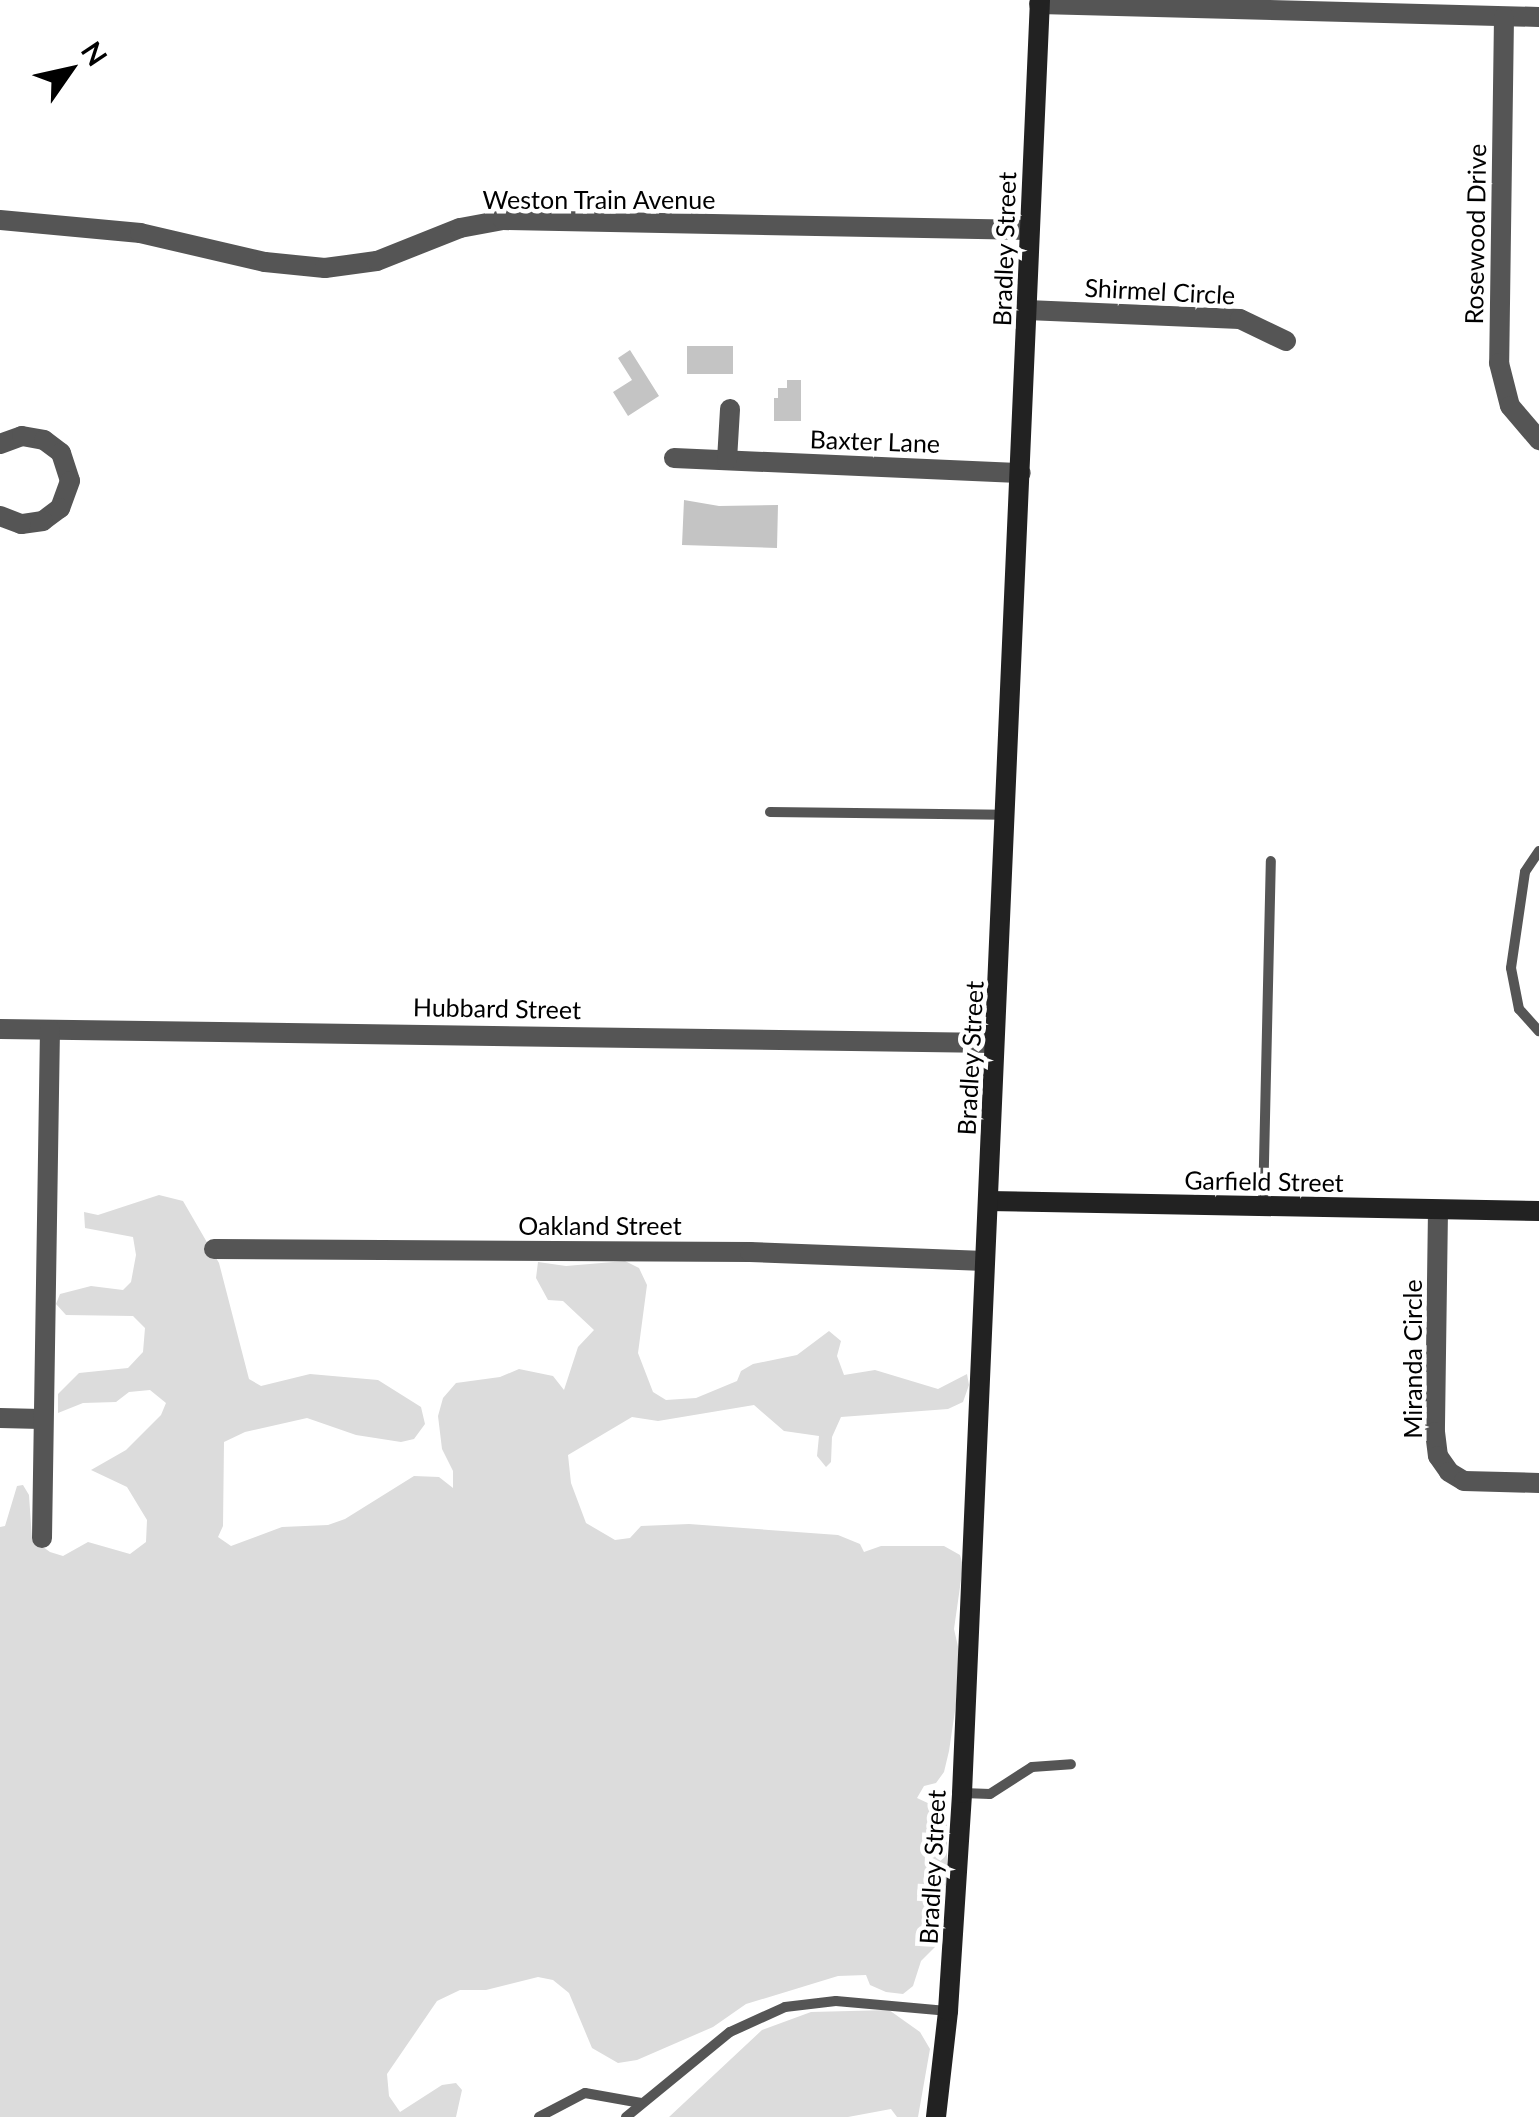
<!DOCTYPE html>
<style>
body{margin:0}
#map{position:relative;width:1539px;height:2117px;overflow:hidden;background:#fff;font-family:Lato,sans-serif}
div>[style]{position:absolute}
.green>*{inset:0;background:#dcdcdc}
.building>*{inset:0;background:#c4c4c4;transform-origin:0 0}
.lane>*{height:10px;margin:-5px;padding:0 5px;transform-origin:5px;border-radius:5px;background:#555}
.street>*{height:20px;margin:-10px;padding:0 10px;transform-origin:10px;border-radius:10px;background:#555}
.secondary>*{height:20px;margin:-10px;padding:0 10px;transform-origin:10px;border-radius:10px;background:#222}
span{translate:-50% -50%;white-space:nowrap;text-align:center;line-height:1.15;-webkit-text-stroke:9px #fff;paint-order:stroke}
.street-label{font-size:25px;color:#000}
.north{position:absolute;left:20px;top:20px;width:100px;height:100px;-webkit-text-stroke:8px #fff;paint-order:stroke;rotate:56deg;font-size:28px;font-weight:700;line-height:40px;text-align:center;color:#000}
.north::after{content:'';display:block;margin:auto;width:35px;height:45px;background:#000;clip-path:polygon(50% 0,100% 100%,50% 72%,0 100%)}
</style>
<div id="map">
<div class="green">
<div style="clip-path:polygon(159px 1195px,183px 1201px,219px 1263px,249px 1379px,261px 1386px,310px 1374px,378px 1380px,421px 1407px,425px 1424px,414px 1439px,401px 1442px,356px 1435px,307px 1418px,245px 1432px,224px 1442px,223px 1526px,218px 1537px,231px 1546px,282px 1527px,328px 1525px,345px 1519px,414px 1476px,439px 1477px,453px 1488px,453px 1471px,442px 1449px,438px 1416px,443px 1398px,456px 1383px,500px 1377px,519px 1369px,553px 1376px,564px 1390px,578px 1347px,594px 1330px,563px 1301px,548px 1300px,536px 1278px,538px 1262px,566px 1266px,625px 1261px,639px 1268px,647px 1285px,638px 1353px,653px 1392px,666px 1400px,696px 1398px,737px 1381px,741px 1371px,753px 1364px,797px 1355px,829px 1331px,841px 1341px,837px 1356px,844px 1375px,875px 1370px,938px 1389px,967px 1374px,969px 1385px,963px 1402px,948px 1409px,841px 1417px,832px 1437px,831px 1462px,826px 1467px,817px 1456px,819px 1436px,784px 1431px,754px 1405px,658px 1421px,632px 1417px,568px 1455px,571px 1483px,586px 1523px,615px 1540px,630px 1538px,641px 1526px,689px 1524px,838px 1535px,860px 1544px,864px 1552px,881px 1546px,944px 1546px,960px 1555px,963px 1566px,954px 1629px,959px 1651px,956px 1704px,949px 1751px,944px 1772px,936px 1783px,924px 1786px,917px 1798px,932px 1805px,947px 1822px,947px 1879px,937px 1945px,921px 1961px,913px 1986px,903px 1994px,886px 1992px,870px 1985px,866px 1975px,838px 1976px,746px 2004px,713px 2027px,637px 2060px,618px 2063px,592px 2048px,569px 1993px,553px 1980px,538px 1977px,486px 1990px,460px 1990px,437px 2001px,387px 2074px,389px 2096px,400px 2112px,442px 2085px,456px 2083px,462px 2090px,456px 2117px,0 2117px,0 1527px,5px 1526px,17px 1486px,23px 1485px,29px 1495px,32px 1539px,50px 1552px,63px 1556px,88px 1542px,130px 1554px,146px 1542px,147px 1520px,127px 1487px,91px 1470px,126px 1450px,161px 1415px,166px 1403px,150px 1390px,129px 1392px,116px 1402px,83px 1403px,58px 1413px,58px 1394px,79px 1373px,128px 1368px,143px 1352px,145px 1328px,133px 1316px,66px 1315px,56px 1304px,60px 1294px,91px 1286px,123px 1290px,131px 1282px,136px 1255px,133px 1237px,85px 1228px,84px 1212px,98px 1215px)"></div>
<div style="clip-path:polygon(889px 2010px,920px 2032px,930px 2049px,918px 2117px,897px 2117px,891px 2109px,848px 2117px,669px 2117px,762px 2030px,811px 2012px)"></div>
</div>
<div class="building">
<div style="left:687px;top:346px;width:46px;height:28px"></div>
<div style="clip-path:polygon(630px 350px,659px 396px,628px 416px,613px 392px,632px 380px,618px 358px)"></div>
<div style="clip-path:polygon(787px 380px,801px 380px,801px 421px,774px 421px,774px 398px,778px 398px,778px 388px,787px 388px)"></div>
<div style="clip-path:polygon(684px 500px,719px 506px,778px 505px,777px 548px,682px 545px)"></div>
</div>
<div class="lane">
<div style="left:770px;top:812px;width:234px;rotate:0.7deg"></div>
<div style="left:1539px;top:851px;width:25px;rotate:124deg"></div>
<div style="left:1525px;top:872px;width:97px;rotate:98.3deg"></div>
<div style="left:1511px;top:968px;width:42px;rotate:79deg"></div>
<div style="left:1519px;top:1009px;width:30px;rotate:48deg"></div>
<div style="left:1263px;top:1206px;width:345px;rotate:-88.7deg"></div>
<div style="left:963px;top:1793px;width:27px;rotate:2deg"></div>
<div style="left:990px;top:1794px;width:50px;rotate:-32.7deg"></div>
<div style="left:1032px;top:1767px;width:39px;rotate:-4deg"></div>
<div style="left:539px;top:2117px;width:52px;rotate:-27.6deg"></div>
<div style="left:585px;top:2093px;width:57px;rotate:10.1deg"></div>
<div style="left:626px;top:2117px;width:134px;rotate:-39.3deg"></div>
<div style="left:730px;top:2032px;width:60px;rotate:-24.4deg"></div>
<div style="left:785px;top:2007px;width:51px;rotate:-6.7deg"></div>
<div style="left:836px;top:2001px;width:111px;rotate:5.1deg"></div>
</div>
<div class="street">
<div style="left:1039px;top:4px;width:500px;rotate:1.49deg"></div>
<div style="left:1504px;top:17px;width:346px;rotate:90.8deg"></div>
<div style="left:1499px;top:363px;width:44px;rotate:75.7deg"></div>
<div style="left:1510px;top:406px;width:45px;rotate:49.5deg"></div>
<div style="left:0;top:220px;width:141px;rotate:5.3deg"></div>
<div style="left:140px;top:233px;width:128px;rotate:13.1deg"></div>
<div style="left:265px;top:262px;width:60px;rotate:5.7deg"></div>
<div style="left:325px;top:268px;width:52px;rotate:-7.7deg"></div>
<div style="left:377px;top:261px;width:89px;rotate:-21.7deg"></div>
<div style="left:460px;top:228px;width:44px;rotate:-10.5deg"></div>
<div style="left:503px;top:220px;width:526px;rotate:1.09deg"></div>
<div style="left:1027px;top:310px;width:213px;rotate:2.4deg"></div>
<div style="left:1240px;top:319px;width:51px;rotate:25.6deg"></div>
<div style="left:0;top:444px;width:23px;rotate:-20deg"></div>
<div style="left:22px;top:436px;width:22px;rotate:10deg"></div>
<div style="left:44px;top:440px;width:21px;rotate:37deg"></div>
<div style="left:61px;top:453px;width:29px;rotate:72deg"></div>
<div style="left:70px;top:481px;width:29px;rotate:110deg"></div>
<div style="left:60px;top:508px;width:21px;rotate:143deg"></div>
<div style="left:43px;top:521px;width:22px;rotate:172deg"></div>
<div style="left:21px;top:524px;width:22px;rotate:-159deg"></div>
<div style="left:674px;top:458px;width:347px;rotate:2.5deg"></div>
<div style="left:727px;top:460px;width:51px;rotate:-86.6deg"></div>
<div style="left:0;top:1029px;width:994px;rotate:0.81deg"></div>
<div style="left:1438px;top:1210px;width:222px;rotate:90.8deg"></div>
<div style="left:1435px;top:1432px;width:24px;rotate:83deg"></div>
<div style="left:1438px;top:1456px;width:19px;rotate:55deg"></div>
<div style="left:1449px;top:1472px;width:17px;rotate:31deg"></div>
<div style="left:1464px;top:1481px;width:75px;rotate:1.5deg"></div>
<div style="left:214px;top:1249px;width:536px;rotate:0.32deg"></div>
<div style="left:750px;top:1252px;width:235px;rotate:2.2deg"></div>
<div style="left:0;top:1418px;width:41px;rotate:1.4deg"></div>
<div style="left:42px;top:1538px;width:508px;rotate:-89.1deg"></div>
</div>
<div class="secondary">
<div style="left:988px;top:1201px;width:551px;rotate:1.04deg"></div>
<div style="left:936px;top:2117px;width:107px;rotate:-83.5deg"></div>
<div style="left:948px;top:2011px;width:218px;rotate:-86.3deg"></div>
<div style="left:962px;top:1793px;width:1795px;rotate:-87.51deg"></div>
</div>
<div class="street-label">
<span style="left:599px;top:199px">Weston Train Avenue</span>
<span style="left:1475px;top:234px;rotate:-89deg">Rosewood Drive</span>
<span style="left:1004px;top:249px;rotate:-88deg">Bradley Street</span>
<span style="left:1160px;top:291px;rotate:3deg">Shirmel Circle</span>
<span style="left:875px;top:441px;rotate:2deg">Baxter Lane</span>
<span style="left:497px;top:1008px;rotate:1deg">Hubbard Street</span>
<span style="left:970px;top:1058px;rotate:-87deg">Bradley Street</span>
<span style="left:1264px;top:1181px;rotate:1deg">Garfield Street</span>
<span style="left:600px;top:1225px">Oakland Street</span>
<span style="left:1412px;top:1359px;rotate:-90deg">Miranda Circle</span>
<span style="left:932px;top:1867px;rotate:-87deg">Bradley Street</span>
</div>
<div class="north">N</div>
</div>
